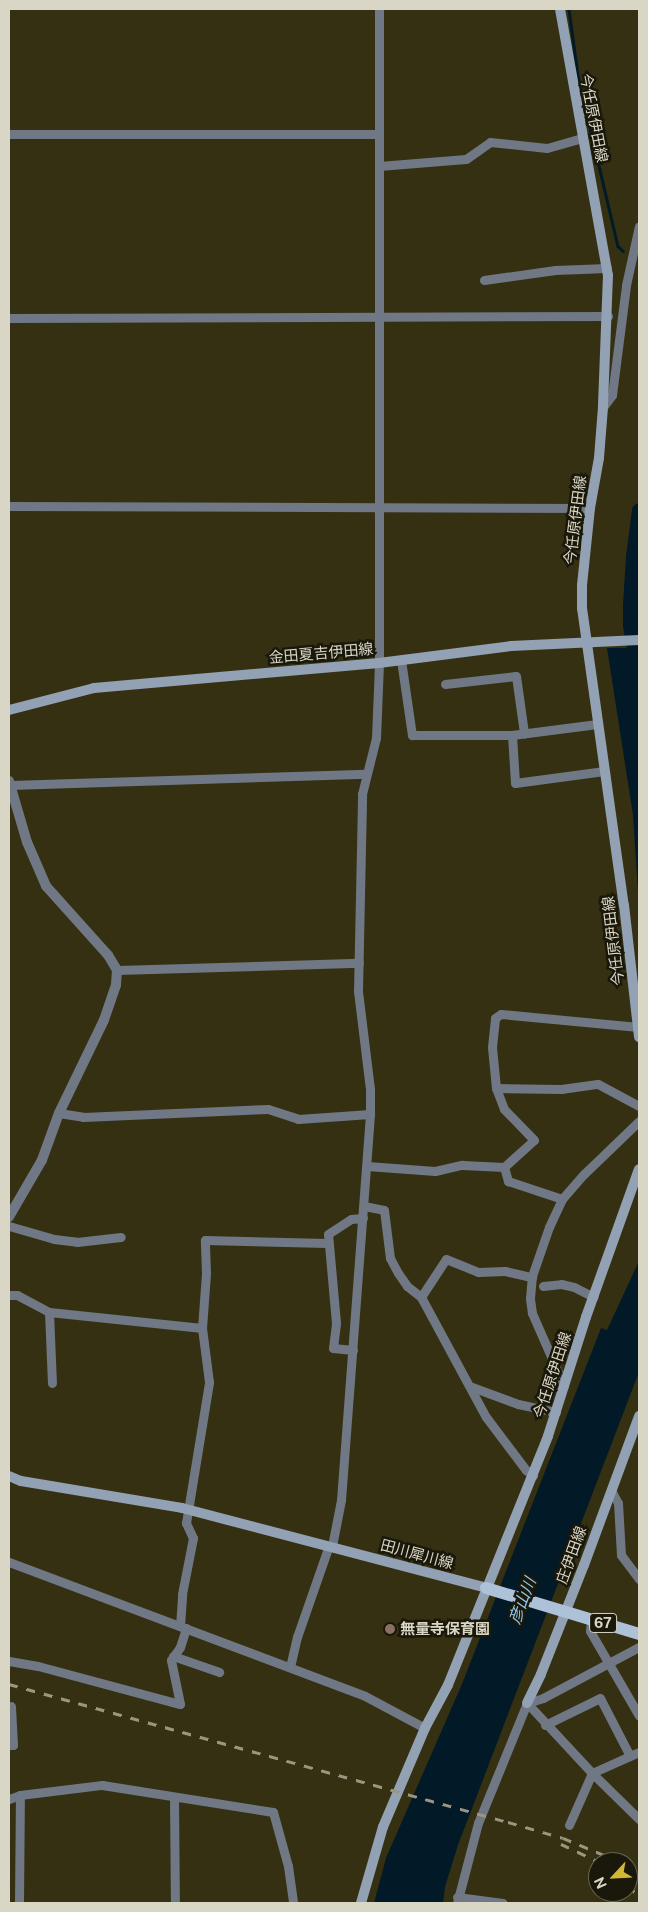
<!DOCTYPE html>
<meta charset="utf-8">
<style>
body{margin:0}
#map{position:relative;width:648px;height:1912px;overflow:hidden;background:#353012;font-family:"Public Sans","Noto Sans JP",sans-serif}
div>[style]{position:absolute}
.water>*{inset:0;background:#021a27}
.stream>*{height:2.5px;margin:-1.25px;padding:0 1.25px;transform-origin:1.25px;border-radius:1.25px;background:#021a27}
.river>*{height:15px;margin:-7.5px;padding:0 7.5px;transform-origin:7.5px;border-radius:7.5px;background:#021a27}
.minor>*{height:9px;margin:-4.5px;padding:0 4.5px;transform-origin:4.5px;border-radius:4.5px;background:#6f7884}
.tertiary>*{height:10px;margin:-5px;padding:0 5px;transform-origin:5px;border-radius:5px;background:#6f7884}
.secondary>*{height:10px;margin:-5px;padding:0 5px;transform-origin:5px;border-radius:5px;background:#92a1b3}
.primary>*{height:12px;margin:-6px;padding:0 6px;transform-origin:6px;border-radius:6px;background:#adc1d8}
.rail>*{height:2.5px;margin-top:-1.25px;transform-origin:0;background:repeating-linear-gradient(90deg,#9a9680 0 9px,transparent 0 18px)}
.dots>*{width:14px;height:14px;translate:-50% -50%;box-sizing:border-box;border:2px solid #1a180b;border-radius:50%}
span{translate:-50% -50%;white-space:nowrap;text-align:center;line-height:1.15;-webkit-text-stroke:5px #1a180b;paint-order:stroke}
.shield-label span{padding:1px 4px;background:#1a180b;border:1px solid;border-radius:4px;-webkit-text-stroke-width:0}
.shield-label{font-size:14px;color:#d9d6c5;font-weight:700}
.street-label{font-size:15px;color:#d9d6c5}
.poi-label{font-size:15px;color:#d9d6c5;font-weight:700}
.left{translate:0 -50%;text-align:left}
.water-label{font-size:16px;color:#8ecbef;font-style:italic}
.frame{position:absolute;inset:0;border:10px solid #d9d6c5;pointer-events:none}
.north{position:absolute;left:588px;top:1852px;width:50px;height:50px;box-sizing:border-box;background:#1a180b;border:1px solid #666455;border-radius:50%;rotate:245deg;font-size:14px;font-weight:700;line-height:20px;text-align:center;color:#d9d6c5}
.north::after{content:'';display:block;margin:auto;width:18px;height:22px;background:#d4b635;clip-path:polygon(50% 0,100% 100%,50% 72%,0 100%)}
</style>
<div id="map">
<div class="water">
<div style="clip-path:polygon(607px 648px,639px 648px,639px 909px,633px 815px)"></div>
<div style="clip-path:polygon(639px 1261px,639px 1372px,458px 1845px,445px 1887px,443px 1903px,374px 1903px,386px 1858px,462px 1684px,601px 1328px,607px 1330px)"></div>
</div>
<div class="stream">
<div style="left:569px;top:9px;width:68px;rotate:82.3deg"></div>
<div style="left:578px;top:76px;width:175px;rotate:76.8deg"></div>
<div style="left:618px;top:246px;width:7px;rotate:45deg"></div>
</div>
<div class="river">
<div style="left:639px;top:510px;width:46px;rotate:97.4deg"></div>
<div style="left:633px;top:556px;width:49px;rotate:93.5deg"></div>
<div style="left:630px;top:605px;width:20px;rotate:90deg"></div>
<div style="left:630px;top:625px;width:54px;rotate:80.4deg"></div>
</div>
<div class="minor">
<div style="left:9px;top:134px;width:370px"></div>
<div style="left:379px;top:166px;width:87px;rotate:-4.6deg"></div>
<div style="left:466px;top:159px;width:29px;rotate:-35deg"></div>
<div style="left:490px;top:142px;width:57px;rotate:6deg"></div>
<div style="left:547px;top:148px;width:37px;rotate:-16deg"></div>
<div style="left:484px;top:280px;width:72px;rotate:-8deg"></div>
<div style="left:555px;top:270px;width:52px;rotate:-2.2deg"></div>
<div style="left:9px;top:318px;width:599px;rotate:-0.19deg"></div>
<div style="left:603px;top:407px;width:15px;rotate:-53deg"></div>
<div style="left:612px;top:395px;width:111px;rotate:-82.7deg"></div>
<div style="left:626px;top:285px;width:60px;rotate:-77.6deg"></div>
<div style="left:9px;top:506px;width:581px;rotate:0.2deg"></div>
<div style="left:401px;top:660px;width:76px;rotate:81.7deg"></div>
<div style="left:412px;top:735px;width:100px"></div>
<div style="left:512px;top:735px;width:86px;rotate:-7.4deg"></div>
<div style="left:445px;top:684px;width:71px;rotate:-6.4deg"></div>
<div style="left:516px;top:676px;width:58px;rotate:82deg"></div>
<div style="left:512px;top:735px;width:48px;rotate:86.4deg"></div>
<div style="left:515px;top:783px;width:90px;rotate:-7.7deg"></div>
<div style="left:10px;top:785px;width:356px;rotate:-1.8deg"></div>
<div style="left:117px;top:970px;width:242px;rotate:-1.7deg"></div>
<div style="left:496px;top:1088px;width:65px;rotate:0.9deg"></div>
<div style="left:561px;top:1089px;width:37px;rotate:-8deg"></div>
<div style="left:598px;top:1084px;width:47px;rotate:28.2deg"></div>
<div style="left:59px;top:1113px;width:24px;rotate:9deg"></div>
<div style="left:83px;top:1117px;width:185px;rotate:-2.5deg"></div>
<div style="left:268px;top:1109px;width:32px;rotate:18deg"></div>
<div style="left:298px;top:1119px;width:72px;rotate:-4deg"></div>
<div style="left:367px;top:1166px;width:68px;rotate:4.2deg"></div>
<div style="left:435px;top:1171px;width:28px;rotate:-13deg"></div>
<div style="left:462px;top:1165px;width:42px;rotate:2.7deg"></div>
<div style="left:504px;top:1167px;width:40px;rotate:-42deg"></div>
<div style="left:534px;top:1140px;width:43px;rotate:-134.1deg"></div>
<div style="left:504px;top:1109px;width:22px;rotate:-111deg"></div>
<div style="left:496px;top:1088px;width:41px;rotate:-95.6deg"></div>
<div style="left:492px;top:1047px;width:29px;rotate:-84deg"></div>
<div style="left:495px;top:1018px;width:7px;rotate:-34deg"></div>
<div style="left:501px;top:1014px;width:138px;rotate:5.4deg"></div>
<div style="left:504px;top:1167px;width:15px;rotate:74deg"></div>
<div style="left:508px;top:1181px;width:57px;rotate:18.4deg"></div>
<div style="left:364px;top:1206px;width:20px;rotate:11deg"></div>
<div style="left:384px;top:1210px;width:48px;rotate:82.9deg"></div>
<div style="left:390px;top:1258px;width:17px;rotate:62deg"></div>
<div style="left:398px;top:1273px;width:16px;rotate:55deg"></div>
<div style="left:407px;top:1286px;width:18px;rotate:38deg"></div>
<div style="left:421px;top:1297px;width:136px;rotate:61.6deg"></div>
<div style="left:486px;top:1417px;width:66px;rotate:53deg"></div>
<div style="left:526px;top:1470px;width:9px;rotate:36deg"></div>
<div style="left:9px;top:1226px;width:47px;rotate:16.1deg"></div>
<div style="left:54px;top:1239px;width:23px;rotate:7deg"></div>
<div style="left:77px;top:1242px;width:44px;rotate:-6.5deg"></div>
<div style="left:543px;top:1286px;width:18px;rotate:-6deg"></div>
<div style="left:561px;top:1284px;width:13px;rotate:13deg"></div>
<div style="left:574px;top:1287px;width:22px;rotate:27deg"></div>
<div style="left:9px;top:1295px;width:8px"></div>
<div style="left:17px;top:1295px;width:36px;rotate:28deg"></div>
<div style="left:49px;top:1312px;width:154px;rotate:6deg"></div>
<div style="left:421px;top:1297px;width:45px;rotate:-56.7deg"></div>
<div style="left:446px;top:1259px;width:35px;rotate:22deg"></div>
<div style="left:478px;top:1272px;width:27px;rotate:-2deg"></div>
<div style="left:505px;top:1271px;width:28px;rotate:13deg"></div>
<div style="left:49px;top:1312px;width:71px;rotate:87.6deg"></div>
<div style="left:353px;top:1350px;width:20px;rotate:-174deg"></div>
<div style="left:333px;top:1348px;width:25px;rotate:-83deg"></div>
<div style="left:336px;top:1323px;width:89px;rotate:-95.1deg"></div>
<div style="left:328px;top:1234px;width:27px;rotate:-33deg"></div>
<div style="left:351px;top:1219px;width:12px;rotate:-5deg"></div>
<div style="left:564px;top:1386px;width:80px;rotate:-113.7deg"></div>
<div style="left:532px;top:1313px;width:15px;rotate:-98deg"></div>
<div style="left:530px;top:1298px;width:22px;rotate:-85deg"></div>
<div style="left:532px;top:1276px;width:52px;rotate:-70.9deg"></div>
<div style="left:549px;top:1227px;width:31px;rotate:-65deg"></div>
<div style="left:562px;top:1199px;width:33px;rotate:-49deg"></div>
<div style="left:584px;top:1174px;width:76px;rotate:-43.9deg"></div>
<div style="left:472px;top:1387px;width:49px;rotate:20.3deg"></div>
<div style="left:518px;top:1404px;width:39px;rotate:12deg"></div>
<div style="left:611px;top:1490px;width:15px;rotate:62deg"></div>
<div style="left:618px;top:1503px;width:52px;rotate:86.7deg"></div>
<div style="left:621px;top:1555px;width:30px;rotate:53deg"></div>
<div style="left:332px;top:1546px;width:47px;rotate:-78.9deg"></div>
<div style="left:341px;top:1500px;width:387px;rotate:-85.7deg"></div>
<div style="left:370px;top:1114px;width:25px;rotate:-90deg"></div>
<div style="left:370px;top:1089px;width:99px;rotate:-97deg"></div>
<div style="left:358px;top:991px;width:197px;rotate:-88.8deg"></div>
<div style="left:362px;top:794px;width:58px;rotate:-76deg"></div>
<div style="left:376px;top:738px;width:75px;rotate:-87.7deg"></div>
<div style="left:379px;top:663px;width:654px;rotate:-90deg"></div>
<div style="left:9px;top:1562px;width:380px;rotate:20.6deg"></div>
<div style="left:365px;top:1696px;width:68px;rotate:28.1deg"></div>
<div style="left:591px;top:1620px;width:11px;rotate:95deg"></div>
<div style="left:590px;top:1631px;width:98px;rotate:60deg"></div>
<div style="left:180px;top:1626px;width:32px;rotate:-86deg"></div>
<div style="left:182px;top:1594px;width:57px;rotate:-78.9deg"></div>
<div style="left:193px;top:1538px;width:17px;rotate:-115deg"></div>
<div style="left:186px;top:1523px;width:143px;rotate:-80.7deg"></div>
<div style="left:209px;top:1382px;width:54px;rotate:-97.4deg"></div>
<div style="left:202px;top:1328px;width:55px;rotate:-85.8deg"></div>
<div style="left:206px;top:1273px;width:33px;rotate:-92deg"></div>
<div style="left:205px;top:1240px;width:122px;rotate:1.4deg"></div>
<div style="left:173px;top:1656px;width:49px;rotate:19.2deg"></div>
<div style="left:9px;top:1661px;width:29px;rotate:10deg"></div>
<div style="left:38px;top:1666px;width:147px;rotate:15deg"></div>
<div style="left:180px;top:1704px;width:45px;rotate:-101.6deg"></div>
<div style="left:171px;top:1660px;width:16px;rotate:-55deg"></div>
<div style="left:180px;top:1647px;width:20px;rotate:-72deg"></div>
<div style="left:290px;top:1667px;width:31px;rotate:-77deg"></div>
<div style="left:297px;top:1637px;width:97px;rotate:-70.8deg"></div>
<div style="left:527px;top:1703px;width:96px;rotate:47.1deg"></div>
<div style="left:592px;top:1773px;width:66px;rotate:44.4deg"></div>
<div style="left:527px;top:1703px;width:17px;rotate:-17deg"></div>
<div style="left:543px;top:1698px;width:109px;rotate:-28deg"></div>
<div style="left:545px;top:1725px;width:61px;rotate:-26.1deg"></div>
<div style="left:600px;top:1698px;width:65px;rotate:62.7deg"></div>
<div style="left:9px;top:1745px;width:4px"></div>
<div style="left:13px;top:1745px;width:39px;rotate:-93deg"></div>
<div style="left:174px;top:1798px;width:105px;rotate:89.5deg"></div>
<div style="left:9px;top:1799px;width:12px;rotate:-20deg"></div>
<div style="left:20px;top:1795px;width:83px;rotate:-7deg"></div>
<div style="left:102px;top:1785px;width:173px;rotate:9deg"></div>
<div style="left:273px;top:1812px;width:56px;rotate:74.5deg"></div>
<div style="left:288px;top:1866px;width:37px;rotate:82deg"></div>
<div style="left:569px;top:1825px;width:57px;rotate:-66.1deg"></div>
<div style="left:592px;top:1773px;width:51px;rotate:-24.1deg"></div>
<div style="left:457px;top:1897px;width:46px;rotate:7.4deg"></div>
<div style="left:19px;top:1903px;width:108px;rotate:-89.5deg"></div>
<div style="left:457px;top:1903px;width:83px;rotate:-75.3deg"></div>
<div style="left:478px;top:1823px;width:130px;rotate:-67.8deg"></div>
</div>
<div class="tertiary">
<div style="left:9px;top:781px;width:64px;rotate:73.6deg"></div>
<div style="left:27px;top:842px;width:48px;rotate:66.6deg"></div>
<div style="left:46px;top:886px;width:93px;rotate:48.1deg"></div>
<div style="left:108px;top:955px;width:17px;rotate:59deg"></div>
<div style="left:117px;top:970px;width:15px;rotate:94deg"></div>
<div style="left:116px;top:985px;width:37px;rotate:109deg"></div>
<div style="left:104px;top:1020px;width:103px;rotate:115.8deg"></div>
<div style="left:59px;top:1113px;width:50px;rotate:109.9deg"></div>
<div style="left:42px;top:1160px;width:66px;rotate:120.1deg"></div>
</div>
<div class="secondary">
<div style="left:560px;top:9px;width:270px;rotate:79.8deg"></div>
<div style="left:608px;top:275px;width:132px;rotate:92.2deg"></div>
<div style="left:603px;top:407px;width:51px;rotate:94.5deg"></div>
<div style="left:599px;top:458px;width:51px;rotate:100.2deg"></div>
<div style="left:590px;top:508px;width:77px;rotate:95.9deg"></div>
<div style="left:582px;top:585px;width:23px;rotate:90deg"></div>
<div style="left:582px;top:608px;width:300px;rotate:82deg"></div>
<div style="left:624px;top:905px;width:133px;rotate:83.5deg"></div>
<div style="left:9px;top:710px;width:88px;rotate:-14.5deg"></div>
<div style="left:94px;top:688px;width:286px;rotate:-5deg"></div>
<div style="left:379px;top:663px;width:133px;rotate:-7.3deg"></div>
<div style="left:511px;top:646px;width:128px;rotate:-2.7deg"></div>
<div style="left:9px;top:1476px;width:13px;rotate:23deg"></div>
<div style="left:21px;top:1481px;width:163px;rotate:9.5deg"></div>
<div style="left:182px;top:1508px;width:314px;rotate:14.7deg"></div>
<div style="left:527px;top:1703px;width:32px;rotate:-64deg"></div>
<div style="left:541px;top:1674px;width:117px;rotate:-68.5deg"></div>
<div style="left:584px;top:1565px;width:159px;rotate:-69.7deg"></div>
<div style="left:361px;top:1903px;width:79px;rotate:-73.9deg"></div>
<div style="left:383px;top:1827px;width:108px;rotate:-67deg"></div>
<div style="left:425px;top:1728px;width:49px;rotate:-61.9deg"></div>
<div style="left:448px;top:1685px;width:268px;rotate:-68.1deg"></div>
<div style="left:548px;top:1436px;width:125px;rotate:-72.3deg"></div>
<div style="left:586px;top:1317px;width:157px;rotate:-70.3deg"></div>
</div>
<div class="primary">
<div style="left:486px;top:1588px;width:160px;rotate:16.7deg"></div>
</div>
<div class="rail">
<div style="left:9px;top:1684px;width:518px;rotate:15.46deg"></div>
<div style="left:508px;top:1822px;width:57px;rotate:16.2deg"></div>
<div style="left:563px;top:1838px;width:63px;rotate:22.5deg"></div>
<div style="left:561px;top:1844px;width:42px;rotate:25.3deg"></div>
<div style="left:628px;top:1866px;width:13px;rotate:29deg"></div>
<div style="left:628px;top:1877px;width:13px;rotate:29deg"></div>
<div style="left:628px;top:1886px;width:15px;rotate:42deg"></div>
</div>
<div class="dots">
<div style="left:390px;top:1629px;background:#8d6e63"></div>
</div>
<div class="shield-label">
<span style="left:603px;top:1623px">67</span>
</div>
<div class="street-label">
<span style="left:594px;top:118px;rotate:79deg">今任原伊田線</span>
<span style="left:575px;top:520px;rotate:-83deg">今任原伊田線</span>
<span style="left:321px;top:653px;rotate:-5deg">金田夏吉伊田線</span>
<span style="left:613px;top:941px;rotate:-97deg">今任原伊田線</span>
<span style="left:552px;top:1375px;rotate:-72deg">今任原伊田線</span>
<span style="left:417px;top:1554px;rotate:15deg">田川犀川線</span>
<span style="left:571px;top:1555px;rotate:-70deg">庄伊田線</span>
</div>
<div class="poi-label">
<span class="left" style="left:400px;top:1629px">無量寺保育園</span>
</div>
<div class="water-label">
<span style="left:523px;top:1601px;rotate:-69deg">彦山川</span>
</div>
<div class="frame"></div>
<div class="north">N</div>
</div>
